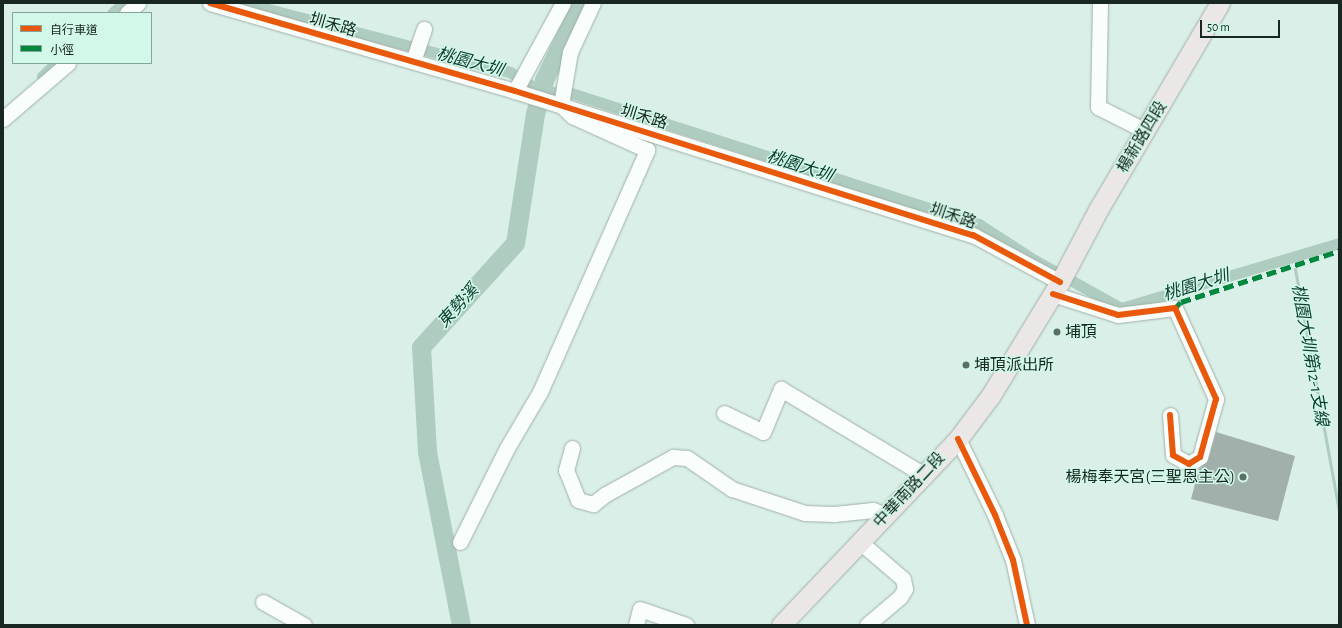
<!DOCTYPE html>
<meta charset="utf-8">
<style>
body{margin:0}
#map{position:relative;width:1342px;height:628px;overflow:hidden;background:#daefe7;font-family:"Alegreya Sans","Noto Sans TC",sans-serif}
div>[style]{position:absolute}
.stream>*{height:3px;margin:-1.5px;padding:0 1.5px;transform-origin:1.5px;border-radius:1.5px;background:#afccc0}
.canal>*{height:11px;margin:-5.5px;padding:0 5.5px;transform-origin:5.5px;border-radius:5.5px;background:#afccc0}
.river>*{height:19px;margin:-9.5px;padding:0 9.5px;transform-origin:9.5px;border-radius:9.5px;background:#afccc0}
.building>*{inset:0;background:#a1b0aa}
.roads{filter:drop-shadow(0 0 1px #a0b0a9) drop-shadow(0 0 1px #a0b0a9)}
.minor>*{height:15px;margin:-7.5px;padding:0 7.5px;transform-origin:7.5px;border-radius:7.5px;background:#f9fdfb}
.major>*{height:19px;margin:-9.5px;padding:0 9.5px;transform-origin:9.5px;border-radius:9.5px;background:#ebe7e6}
.quiet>*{height:5px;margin-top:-2.5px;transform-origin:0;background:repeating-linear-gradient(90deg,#00873e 0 10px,transparent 0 15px)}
.cycleway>*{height:6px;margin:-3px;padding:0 3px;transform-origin:3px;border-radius:3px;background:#e8590c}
.dots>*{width:11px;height:11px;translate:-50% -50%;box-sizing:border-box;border:2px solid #d1f8e8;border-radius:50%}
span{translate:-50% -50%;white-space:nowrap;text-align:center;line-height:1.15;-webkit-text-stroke:3px #d1f8e8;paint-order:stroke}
.street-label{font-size:16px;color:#182721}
.poi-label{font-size:16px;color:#182721}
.left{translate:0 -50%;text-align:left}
.right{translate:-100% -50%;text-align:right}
.water-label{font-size:17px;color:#0c3b2d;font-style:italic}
.frame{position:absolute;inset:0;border:4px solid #182721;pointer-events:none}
.legend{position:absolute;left:12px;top:12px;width:140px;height:52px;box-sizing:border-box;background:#d1f8e8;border:1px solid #87a498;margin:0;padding:5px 7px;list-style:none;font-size:12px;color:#182721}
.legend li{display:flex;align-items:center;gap:8px;height:20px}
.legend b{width:20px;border:1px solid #87a498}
.scale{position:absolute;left:1200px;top:20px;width:80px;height:18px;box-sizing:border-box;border:2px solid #182721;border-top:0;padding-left:5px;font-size:12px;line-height:14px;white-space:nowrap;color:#182721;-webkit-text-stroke:3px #d1f8e8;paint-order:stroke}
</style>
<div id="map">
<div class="stream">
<div style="left:1292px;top:258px;width:3px;rotate:72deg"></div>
<div style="left:1295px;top:269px;width:246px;rotate:79.7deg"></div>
<div style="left:1338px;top:625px;width:2px;rotate:-63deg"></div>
</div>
<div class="canal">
<div style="left:245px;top:3px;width:274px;rotate:14.6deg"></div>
<div style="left:510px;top:72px;width:21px;rotate:35deg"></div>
<div style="left:527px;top:84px;width:30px;rotate:17deg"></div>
<div style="left:556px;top:93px;width:15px"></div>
<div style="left:571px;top:93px;width:429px;rotate:17.8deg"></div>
<div style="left:979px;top:224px;width:62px;rotate:33.2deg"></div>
<div style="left:1031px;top:258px;width:103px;rotate:29.1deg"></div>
<div style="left:1121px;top:308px;width:227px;rotate:-16.6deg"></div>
<div style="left:112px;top:13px;width:15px;rotate:-42deg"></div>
<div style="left:42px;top:76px;width:19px;rotate:-43deg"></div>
</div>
<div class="river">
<div style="left:461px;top:625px;width:177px;rotate:-101.1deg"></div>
<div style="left:427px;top:451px;width:104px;rotate:-93.3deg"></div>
<div style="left:421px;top:347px;width:140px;rotate:-47.9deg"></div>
<div style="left:515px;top:243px;width:131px;rotate:-81.2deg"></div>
<div style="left:535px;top:114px;width:35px;rotate:-75deg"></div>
<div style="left:544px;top:80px;width:85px;rotate:-64.3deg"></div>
</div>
<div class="building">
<div style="clip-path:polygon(1216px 432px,1295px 456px,1278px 521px,1191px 499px,1199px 469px,1208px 460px)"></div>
</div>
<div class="roads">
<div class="minor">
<div style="left:210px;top:3px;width:317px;rotate:16.1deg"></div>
<div style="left:515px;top:91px;width:480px;rotate:17.5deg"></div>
<div style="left:973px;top:235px;width:99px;rotate:28.4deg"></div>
<div style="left:1100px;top:3px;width:104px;rotate:91.1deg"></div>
<div style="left:1098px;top:107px;width:54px;rotate:26.6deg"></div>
<div style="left:127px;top:13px;width:15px;rotate:-42deg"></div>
<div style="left:413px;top:61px;width:34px;rotate:-71deg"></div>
<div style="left:515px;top:91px;width:100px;rotate:-61.4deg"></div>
<div style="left:3px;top:119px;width:86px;rotate:-40.7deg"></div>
<div style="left:1053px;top:294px;width:68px;rotate:17.9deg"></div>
<div style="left:1118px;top:315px;width:57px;rotate:-7deg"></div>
<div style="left:1175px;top:308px;width:100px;rotate:65.7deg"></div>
<div style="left:1216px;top:399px;width:60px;rotate:105.4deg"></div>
<div style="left:1200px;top:457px;width:13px;rotate:148deg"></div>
<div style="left:1189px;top:464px;width:18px;rotate:-151deg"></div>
<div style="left:1173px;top:455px;width:40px;rotate:-94.3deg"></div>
<div style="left:724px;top:413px;width:43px;rotate:26deg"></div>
<div style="left:763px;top:432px;width:47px;rotate:-67.3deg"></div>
<div style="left:781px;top:389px;width:167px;rotate:31deg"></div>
<div style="left:958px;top:439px;width:85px;rotate:64deg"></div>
<div style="left:995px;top:515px;width:48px;rotate:68.2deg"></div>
<div style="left:1013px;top:560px;width:66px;rotate:77.8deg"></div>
<div style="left:572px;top:448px;width:23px;rotate:105deg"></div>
<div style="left:566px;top:470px;width:32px;rotate:68deg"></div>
<div style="left:578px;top:500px;width:16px;rotate:15deg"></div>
<div style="left:593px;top:504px;width:16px;rotate:-38deg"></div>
<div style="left:606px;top:494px;width:77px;rotate:-28.9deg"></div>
<div style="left:673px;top:457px;width:14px;rotate:4deg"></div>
<div style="left:687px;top:458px;width:55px;rotate:34.6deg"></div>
<div style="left:732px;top:489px;width:77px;rotate:18.2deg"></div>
<div style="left:805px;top:513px;width:29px;rotate:2deg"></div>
<div style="left:834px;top:514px;width:39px;rotate:-6deg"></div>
<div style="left:873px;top:510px;width:14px;rotate:21deg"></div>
<div style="left:460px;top:542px;width:105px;rotate:-63.4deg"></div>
<div style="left:507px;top:448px;width:65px;rotate:-59.5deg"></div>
<div style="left:540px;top:392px;width:265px;rotate:-66.1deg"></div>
<div style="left:647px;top:150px;width:82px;rotate:-155.6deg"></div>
<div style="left:572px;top:116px;width:16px;rotate:-135deg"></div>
<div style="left:561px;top:105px;width:54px;rotate:-80.4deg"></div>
<div style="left:570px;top:52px;width:54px;rotate:-64.9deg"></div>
<div style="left:860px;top:542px;width:57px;rotate:40.7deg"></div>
<div style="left:903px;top:579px;width:10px;rotate:79deg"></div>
<div style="left:905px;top:589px;width:9px;rotate:122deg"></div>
<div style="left:900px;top:597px;width:43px;rotate:139.7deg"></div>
<div style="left:263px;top:602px;width:47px;rotate:29.3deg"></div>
<div style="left:636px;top:625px;width:16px;rotate:-76deg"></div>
<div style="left:640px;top:609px;width:49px;rotate:19.2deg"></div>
</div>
<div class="major">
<div style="left:781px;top:625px;width:257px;rotate:-46.4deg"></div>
<div style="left:958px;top:439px;width:55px;rotate:-53.1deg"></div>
<div style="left:991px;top:395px;width:132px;rotate:-58.6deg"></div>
<div style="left:1060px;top:282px;width:81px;rotate:-62.2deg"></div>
<div style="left:1098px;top:210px;width:240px;rotate:-59.5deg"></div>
</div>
</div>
<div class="quiet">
<div style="left:1175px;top:308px;width:8px;rotate:-45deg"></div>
<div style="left:1181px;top:302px;width:166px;rotate:-17.9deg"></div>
</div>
<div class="cycleway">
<div style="left:210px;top:3px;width:317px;rotate:16.1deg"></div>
<div style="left:515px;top:91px;width:480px;rotate:17.5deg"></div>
<div style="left:973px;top:235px;width:99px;rotate:28.4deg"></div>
<div style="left:1053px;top:294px;width:68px;rotate:17.9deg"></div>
<div style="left:1118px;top:315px;width:57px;rotate:-7deg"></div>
<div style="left:1175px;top:308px;width:100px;rotate:65.7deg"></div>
<div style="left:1216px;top:399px;width:60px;rotate:105.4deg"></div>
<div style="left:1200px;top:457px;width:13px;rotate:148deg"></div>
<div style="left:1189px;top:464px;width:18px;rotate:-151deg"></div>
<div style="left:1173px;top:455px;width:40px;rotate:-94.3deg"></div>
<div style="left:958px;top:439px;width:85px;rotate:64deg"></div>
<div style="left:995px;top:515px;width:48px;rotate:68.2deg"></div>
<div style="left:1013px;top:560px;width:66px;rotate:77.8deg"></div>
</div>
<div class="dots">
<div style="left:1057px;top:332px;background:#5c6d66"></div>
<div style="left:966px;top:365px;background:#5c6d66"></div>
<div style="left:1243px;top:477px;background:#5c6d66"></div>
</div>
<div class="street-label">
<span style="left:333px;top:25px;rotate:16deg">圳禾路</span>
<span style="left:644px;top:117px;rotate:17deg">圳禾路</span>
<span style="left:1142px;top:137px;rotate:-59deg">楊新路四段</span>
<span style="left:953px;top:216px;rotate:19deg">圳禾路</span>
<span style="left:909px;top:490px;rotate:-47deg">中華南路二段</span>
</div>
<div class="poi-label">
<span class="left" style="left:1065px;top:332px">埔頂</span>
<span class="left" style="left:974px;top:365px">埔頂派出所</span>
<span class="right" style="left:1235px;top:477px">楊梅奉天宮(三聖恩主公)</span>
</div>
<div class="water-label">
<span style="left:470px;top:62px;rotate:15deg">桃園大圳</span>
<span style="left:800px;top:166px;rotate:18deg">桃園大圳</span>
<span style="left:1196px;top:285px;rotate:-17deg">桃園大圳</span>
<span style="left:458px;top:306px;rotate:-48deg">東勢溪</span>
<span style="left:1310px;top:355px;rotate:80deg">桃園大圳第12-1支線</span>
</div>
<div class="frame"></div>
<ul class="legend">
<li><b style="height:5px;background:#e8590c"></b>自行車道</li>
<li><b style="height:5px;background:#00873e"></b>小徑</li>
</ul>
<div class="scale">50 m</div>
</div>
